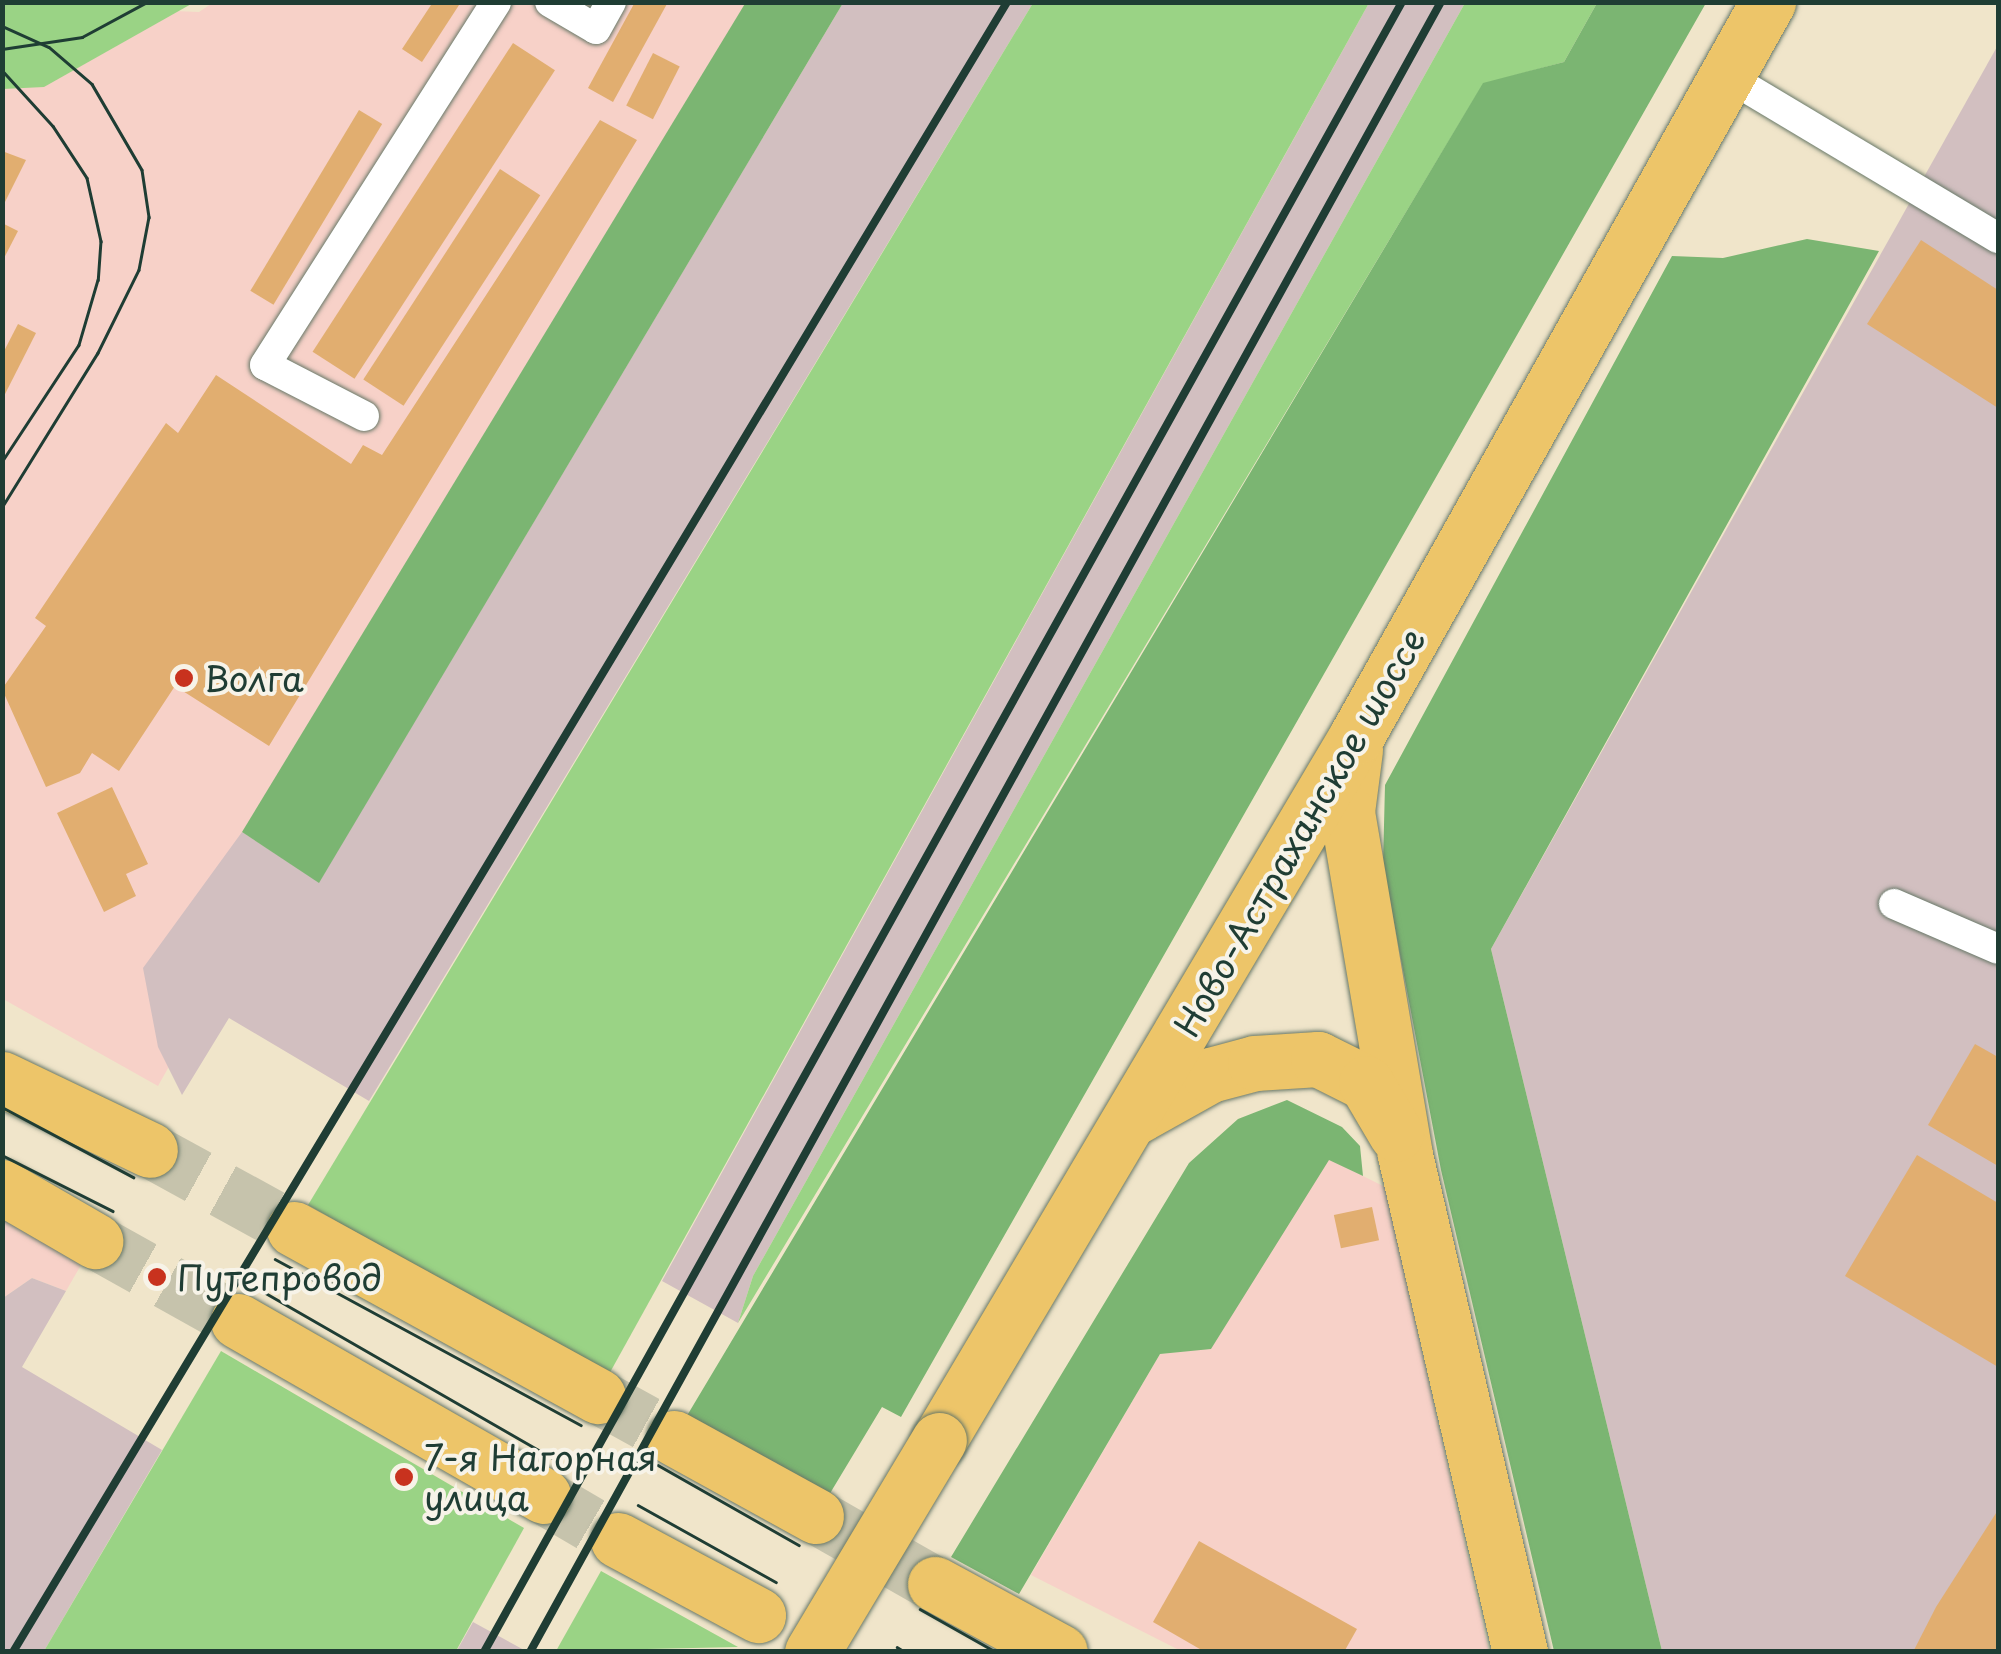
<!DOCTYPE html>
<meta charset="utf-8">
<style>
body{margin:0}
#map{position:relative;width:2001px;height:1654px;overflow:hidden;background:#f0e5ca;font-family:"Playpen Sans",sans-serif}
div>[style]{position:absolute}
.built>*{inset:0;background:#f7d1c8}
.industrial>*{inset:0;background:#d2bfc0}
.green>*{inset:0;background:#9ad385}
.forest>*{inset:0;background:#7bb572}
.building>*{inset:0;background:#e1ae70;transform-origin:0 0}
.primary-tunnel>*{height:55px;margin-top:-27.5px;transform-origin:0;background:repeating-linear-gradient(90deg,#c6c3ac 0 55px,transparent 0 83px)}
.roads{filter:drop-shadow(0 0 2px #687868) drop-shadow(0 0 2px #687868)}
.lane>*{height:30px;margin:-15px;padding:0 15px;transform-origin:15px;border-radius:15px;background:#fff}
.primary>*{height:55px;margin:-27.5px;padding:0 27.5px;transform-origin:27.5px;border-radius:27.5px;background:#edc569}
.tram>*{height:2.5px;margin:-1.25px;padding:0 1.25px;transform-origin:1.25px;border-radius:1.25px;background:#1f3d34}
.rail>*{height:8px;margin:-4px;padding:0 4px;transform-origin:4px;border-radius:4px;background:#1f3d34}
.bridges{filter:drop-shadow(0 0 2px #687868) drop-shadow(0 0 2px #687868)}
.primary-bridge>*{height:55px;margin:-27.5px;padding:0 27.5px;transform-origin:27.5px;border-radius:27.5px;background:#edc569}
.dots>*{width:28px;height:28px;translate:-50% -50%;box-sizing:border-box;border:5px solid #f7f3e8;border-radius:50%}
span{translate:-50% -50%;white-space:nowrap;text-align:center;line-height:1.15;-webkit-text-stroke:8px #f7f3e8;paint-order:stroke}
.poi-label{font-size:35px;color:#1f3d34}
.left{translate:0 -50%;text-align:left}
.street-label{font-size:35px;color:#1f3d34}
.frame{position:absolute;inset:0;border:5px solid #1f3d34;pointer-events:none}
</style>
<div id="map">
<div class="built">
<div style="clip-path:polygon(214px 2px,766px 3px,158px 1086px,3px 999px,2px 4px,199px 12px)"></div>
<div style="clip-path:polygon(1329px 1159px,1385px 1187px,1489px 1651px,1181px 1651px,1031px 1575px,1160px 1354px,1211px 1348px)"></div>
<div style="clip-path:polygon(3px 1219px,81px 1265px,66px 1291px,32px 1278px,3px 1298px)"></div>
</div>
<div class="industrial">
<div style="clip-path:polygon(843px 3px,1033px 3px,369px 1101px,229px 1018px,182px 1095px,158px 1047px,143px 968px,242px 832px,319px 882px)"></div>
<div style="clip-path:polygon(1369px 3px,1465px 3px,753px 1276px,738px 1323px,662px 1281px)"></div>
<div style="clip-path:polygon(1998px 45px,1998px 1651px,1662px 1651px,1491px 949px)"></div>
<div style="clip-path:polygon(32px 1278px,66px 1291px,22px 1367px,162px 1450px,44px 1651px,3px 1651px,3px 1298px)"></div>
<div style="clip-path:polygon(473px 1622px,526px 1651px,456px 1652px)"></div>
</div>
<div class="green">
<div style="clip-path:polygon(3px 2px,193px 2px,193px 3px,44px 87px,3px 89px)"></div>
<div style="clip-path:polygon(1033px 3px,1369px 3px,608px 1376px,308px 1205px)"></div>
<div style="clip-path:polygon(1465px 3px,1597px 3px,1564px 62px,1483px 84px,738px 1323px,753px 1276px)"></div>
<div style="clip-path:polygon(221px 1351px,524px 1528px,456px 1651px,44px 1651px)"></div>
<div style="clip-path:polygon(601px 1571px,738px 1647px,556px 1651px)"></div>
</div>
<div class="forest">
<div style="clip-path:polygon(746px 2px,843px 3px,319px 883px,242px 832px)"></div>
<div style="clip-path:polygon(1597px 3px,1706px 3px,901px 1417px,882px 1407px,829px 1495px,685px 1419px,1483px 83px,1564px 62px)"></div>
<div style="clip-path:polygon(1807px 239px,1879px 251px,1491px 949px,1662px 1651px,1554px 1651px,1441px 1170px,1383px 865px,1385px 785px,1672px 256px,1723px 258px)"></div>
<div style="clip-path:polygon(1287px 1100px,1342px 1127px,1360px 1146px,1363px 1176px,1329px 1160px,1211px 1349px,1160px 1354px,1019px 1594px,951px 1557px,1189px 1163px,1238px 1119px)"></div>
</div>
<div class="building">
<div style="clip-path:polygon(433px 2px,461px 2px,422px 62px,402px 49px)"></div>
<div style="clip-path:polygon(635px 2px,668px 2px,613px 102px,588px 88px)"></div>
<div style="left:513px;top:43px;width:50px;height:368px;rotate:33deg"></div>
<div style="left:653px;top:53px;width:30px;height:59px;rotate:27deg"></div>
<div style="left:359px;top:110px;width:27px;height:211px;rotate:31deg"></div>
<div style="clip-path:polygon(600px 120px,637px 140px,269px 746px,175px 686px,119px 771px,92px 753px,80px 773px,46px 787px,2px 689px,46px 626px,35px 618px,166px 423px,178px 433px,216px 375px,351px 464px,363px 445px,382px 455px)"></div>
<div style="clip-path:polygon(2px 151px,26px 160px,2px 208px)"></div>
<div style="left:500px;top:169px;width:48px;height:251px;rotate:33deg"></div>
<div style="clip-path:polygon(2px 223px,18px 231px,2px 262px)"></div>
<div style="clip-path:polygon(1921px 240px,1998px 290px,1998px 408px,1867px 324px)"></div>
<div style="clip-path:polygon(18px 324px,36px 333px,2px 400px,2px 355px)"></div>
<div style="clip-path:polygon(112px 787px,148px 864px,126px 874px,136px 896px,104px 912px,57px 813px)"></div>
<div style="clip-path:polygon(1975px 1044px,1998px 1057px,1998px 1166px,1928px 1125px)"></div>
<div style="clip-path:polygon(1917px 1155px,1998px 1203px,1998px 1367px,1845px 1276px)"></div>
<div style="left:1372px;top:1207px;width:34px;height:39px;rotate:78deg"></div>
<div style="clip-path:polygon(1998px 1510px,1998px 1652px,1913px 1652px,1936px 1607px)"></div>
<div style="clip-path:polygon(1199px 1541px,1357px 1629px,1344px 1652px,1205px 1652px,1153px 1622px)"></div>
</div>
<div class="primary-tunnel">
<div style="left:150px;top:1150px;width:164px;rotate:28.7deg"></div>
<div style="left:95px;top:1241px;width:164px;rotate:29.2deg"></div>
<div style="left:598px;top:1396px;width:87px;rotate:28.9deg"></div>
<div style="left:543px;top:1496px;width:87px;rotate:30.4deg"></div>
<div style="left:816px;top:1516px;width:137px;rotate:29.7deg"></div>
</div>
<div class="roads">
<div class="lane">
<div style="left:550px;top:2px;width:53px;rotate:30.4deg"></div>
<div style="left:596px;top:29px;width:31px;rotate:-61deg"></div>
<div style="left:1727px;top:76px;width:316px;rotate:30.9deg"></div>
<div style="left:364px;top:416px;width:111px;rotate:-152.7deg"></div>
<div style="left:265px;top:365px;width:430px;rotate:-57.5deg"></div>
<div style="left:1894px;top:904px;width:113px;rotate:23.4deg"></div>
</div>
<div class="primary">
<div style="left:1355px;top:750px;width:63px;rotate:97.4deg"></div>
<div style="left:1347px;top:812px;width:348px;rotate:80.4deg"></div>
<div style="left:1405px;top:1155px;width:510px;rotate:76.97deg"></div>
<div style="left:2px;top:1079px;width:164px;rotate:25.6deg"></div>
<div style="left:1135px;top:1117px;width:86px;rotate:-29.2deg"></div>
<div style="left:1210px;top:1075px;width:47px;rotate:-14.9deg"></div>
<div style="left:1255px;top:1063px;width:63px;rotate:-3.6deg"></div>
<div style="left:1318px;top:1059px;width:54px;rotate:26.6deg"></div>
<div style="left:1366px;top:1083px;width:59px;rotate:59.5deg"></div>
<div style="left:2px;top:1187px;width:108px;rotate:30.1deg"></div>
<div style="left:294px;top:1229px;width:347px;rotate:28.8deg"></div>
<div style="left:238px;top:1321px;width:352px;rotate:29.8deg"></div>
<div style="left:674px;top:1438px;width:162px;rotate:28.8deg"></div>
<div style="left:939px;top:1440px;width:817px;rotate:-59.32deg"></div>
<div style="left:1356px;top:737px;width:843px;rotate:-60.73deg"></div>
<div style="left:618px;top:1540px;width:159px;rotate:28.2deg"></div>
<div style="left:935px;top:1584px;width:142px;rotate:28.5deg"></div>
</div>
</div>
<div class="tram">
<div style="left:2px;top:26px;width:51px;rotate:24.1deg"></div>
<div style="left:49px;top:47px;width:57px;rotate:40.7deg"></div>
<div style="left:92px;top:84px;width:99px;rotate:59.8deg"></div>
<div style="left:142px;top:170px;width:48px;rotate:81.5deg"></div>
<div style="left:149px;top:217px;width:54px;rotate:100.7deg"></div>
<div style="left:139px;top:270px;width:93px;rotate:116.3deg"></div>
<div style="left:98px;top:353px;width:182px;rotate:121.8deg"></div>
<div style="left:2px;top:49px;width:81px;rotate:-8.5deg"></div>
<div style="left:82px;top:37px;width:74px;rotate:-28.3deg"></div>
<div style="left:2px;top:70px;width:76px;rotate:47.7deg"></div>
<div style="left:53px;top:126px;width:62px;rotate:56.8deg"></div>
<div style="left:87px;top:178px;width:65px;rotate:77.5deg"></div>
<div style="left:101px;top:241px;width:39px;rotate:94deg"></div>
<div style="left:98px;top:280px;width:68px;rotate:106.3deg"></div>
<div style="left:79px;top:345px;width:140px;rotate:123.3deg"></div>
<div style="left:2px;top:1107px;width:149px;rotate:28.1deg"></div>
<div style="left:2px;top:1155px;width:124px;rotate:26.8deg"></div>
<div style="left:275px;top:1259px;width:348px;rotate:28.5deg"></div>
<div style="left:257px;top:1288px;width:349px;rotate:29.9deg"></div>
<div style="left:658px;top:1465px;width:162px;rotate:29.6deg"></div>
<div style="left:638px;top:1505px;width:158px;rotate:29.2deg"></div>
<div style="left:920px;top:1609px;width:87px;rotate:29.5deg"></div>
<div style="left:897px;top:1647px;width:9px;rotate:32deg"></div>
</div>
<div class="rail">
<div style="left:13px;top:1652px;width:1926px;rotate:-58.93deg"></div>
<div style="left:484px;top:1652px;width:1888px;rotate:-60.91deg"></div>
<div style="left:530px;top:1652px;width:1885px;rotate:-61.1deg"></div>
</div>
<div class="bridges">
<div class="primary-bridge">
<div style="left:812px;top:1652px;width:247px;rotate:-59.1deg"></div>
</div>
</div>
<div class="dots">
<div style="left:184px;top:678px;background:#c8321e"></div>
<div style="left:157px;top:1277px;background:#c8321e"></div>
<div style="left:404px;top:1477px;background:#c8321e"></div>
</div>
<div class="poi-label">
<span class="left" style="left:204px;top:678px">Волга</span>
<span class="left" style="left:177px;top:1277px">Путепровод</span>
<span class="left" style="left:424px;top:1477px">7-я Нагорная<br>улица</span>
</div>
<div class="street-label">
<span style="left:1299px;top:832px;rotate:-60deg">Ново-Астраханское шоссе</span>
</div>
<div class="frame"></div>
</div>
